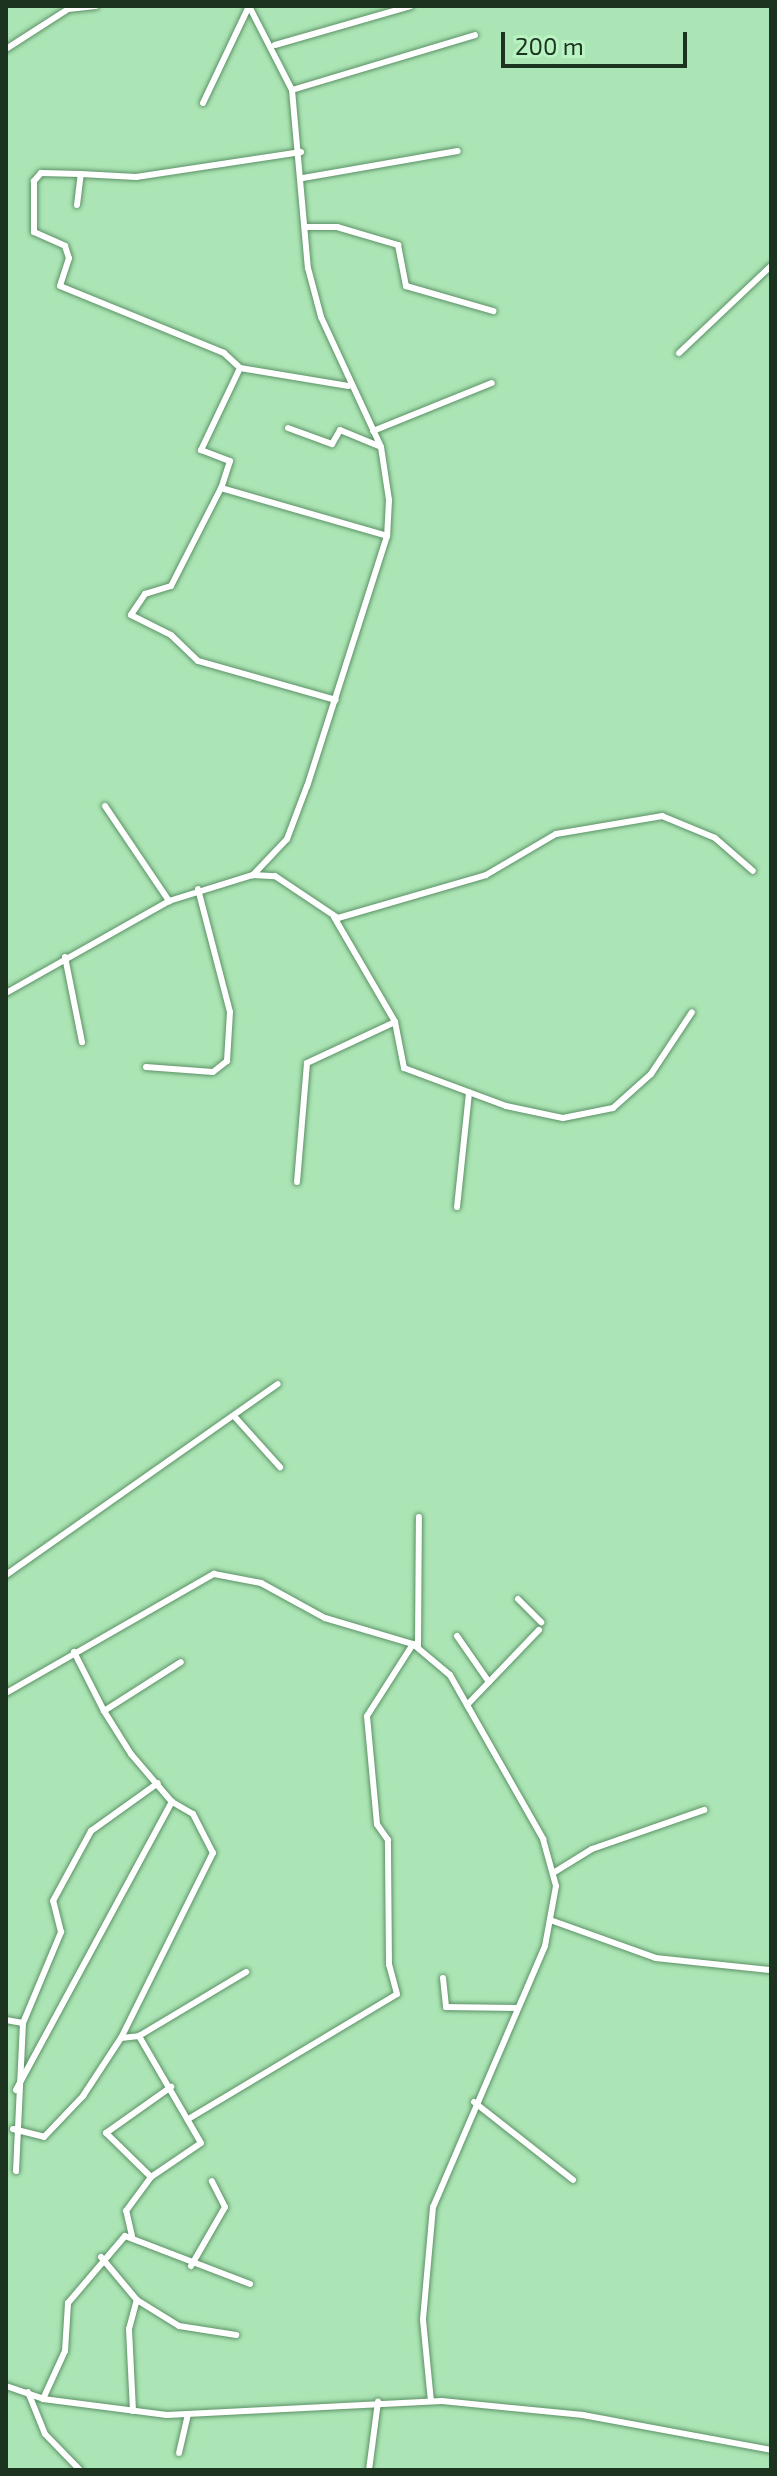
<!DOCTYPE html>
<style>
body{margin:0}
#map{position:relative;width:777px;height:2476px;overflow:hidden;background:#ace5b5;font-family:"Exo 2",sans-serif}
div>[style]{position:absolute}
.roads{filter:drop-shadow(0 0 2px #5c9266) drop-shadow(0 0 2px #5c9266)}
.minor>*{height:6px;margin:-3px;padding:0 3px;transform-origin:3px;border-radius:3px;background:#fff}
span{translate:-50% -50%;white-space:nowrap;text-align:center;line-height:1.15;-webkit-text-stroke:8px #b9f3c2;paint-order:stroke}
.frame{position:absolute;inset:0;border:8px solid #1c3320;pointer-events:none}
.scale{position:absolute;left:501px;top:32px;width:186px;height:36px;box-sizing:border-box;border:4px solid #1c3320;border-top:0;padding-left:10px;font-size:24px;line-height:28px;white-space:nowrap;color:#1c3320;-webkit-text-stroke:6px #b9f3c2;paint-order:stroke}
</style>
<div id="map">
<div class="roads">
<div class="minor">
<div style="left:249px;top:6px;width:94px;rotate:62.9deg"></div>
<div style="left:292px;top:90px;width:179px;rotate:84.9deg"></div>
<div style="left:308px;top:268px;width:51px;rotate:75.1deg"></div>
<div style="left:321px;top:317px;width:143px;rotate:65.2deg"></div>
<div style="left:381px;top:447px;width:54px;rotate:81.4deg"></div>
<div style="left:389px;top:500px;width:36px;rotate:93deg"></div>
<div style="left:387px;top:536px;width:262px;rotate:107.7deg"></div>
<div style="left:307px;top:786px;width:57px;rotate:110.7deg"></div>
<div style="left:287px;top:839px;width:50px;rotate:133.4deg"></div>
<div style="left:275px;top:45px;width:141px;rotate:-16deg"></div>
<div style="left:6px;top:49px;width:74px;rotate:-32.8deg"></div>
<div style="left:68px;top:9px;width:28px;rotate:-6deg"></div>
<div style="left:292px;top:90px;width:191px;rotate:-16.7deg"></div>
<div style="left:203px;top:103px;width:107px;rotate:-64.6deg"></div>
<div style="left:81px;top:174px;width:40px;rotate:-178.6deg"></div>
<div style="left:41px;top:173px;width:11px;rotate:131deg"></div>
<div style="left:34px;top:181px;width:51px;rotate:90deg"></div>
<div style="left:34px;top:232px;width:34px;rotate:24deg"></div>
<div style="left:65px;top:246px;width:13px;rotate:72deg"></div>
<div style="left:69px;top:258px;width:29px;rotate:108deg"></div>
<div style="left:60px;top:286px;width:177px;rotate:22.2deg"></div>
<div style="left:224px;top:353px;width:22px;rotate:43deg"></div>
<div style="left:240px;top:368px;width:110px;rotate:9.4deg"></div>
<div style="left:303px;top:178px;width:157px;rotate:-9.9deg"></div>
<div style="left:77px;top:205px;width:31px;rotate:-83deg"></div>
<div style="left:81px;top:174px;width:55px;rotate:3.1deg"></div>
<div style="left:136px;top:177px;width:167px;rotate:-8.6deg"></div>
<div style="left:307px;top:227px;width:30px"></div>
<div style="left:337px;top:227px;width:64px;rotate:16.4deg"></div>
<div style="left:398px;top:245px;width:42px;rotate:79deg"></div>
<div style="left:406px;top:286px;width:91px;rotate:16deg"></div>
<div style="left:679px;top:353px;width:127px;rotate:-43.4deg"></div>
<div style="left:240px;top:368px;width:91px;rotate:115.4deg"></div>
<div style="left:201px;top:450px;width:31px;rotate:21deg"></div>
<div style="left:230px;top:461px;width:28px;rotate:108deg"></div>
<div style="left:221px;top:488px;width:173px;rotate:16.1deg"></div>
<div style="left:288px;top:428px;width:47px;rotate:20deg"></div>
<div style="left:332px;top:444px;width:16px;rotate:-60deg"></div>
<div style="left:340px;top:430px;width:44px;rotate:22.5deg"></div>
<div style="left:373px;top:431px;width:128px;rotate:-22deg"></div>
<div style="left:221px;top:488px;width:110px;rotate:117deg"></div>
<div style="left:171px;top:586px;width:27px;rotate:163deg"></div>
<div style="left:145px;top:594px;width:25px;rotate:124deg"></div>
<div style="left:131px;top:615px;width:45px;rotate:26.6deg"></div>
<div style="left:171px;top:635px;width:37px;rotate:44deg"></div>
<div style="left:198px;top:661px;width:143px;rotate:15.8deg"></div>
<div style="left:105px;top:806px;width:115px;rotate:56deg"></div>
<div style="left:334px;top:917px;width:121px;rotate:59.8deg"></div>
<div style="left:395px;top:1022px;width:47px;rotate:78.9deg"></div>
<div style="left:404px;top:1068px;width:109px;rotate:20.4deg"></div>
<div style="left:506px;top:1106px;width:58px;rotate:11.9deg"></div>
<div style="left:563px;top:1118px;width:51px;rotate:-11.3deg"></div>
<div style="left:613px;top:1108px;width:51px;rotate:-41.8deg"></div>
<div style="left:651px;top:1074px;width:74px;rotate:-56.5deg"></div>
<div style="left:65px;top:957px;width:87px;rotate:78.7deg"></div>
<div style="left:6px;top:993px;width:187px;rotate:-29.4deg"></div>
<div style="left:169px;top:901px;width:88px;rotate:-17.2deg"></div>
<div style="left:253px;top:875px;width:22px;rotate:3deg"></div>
<div style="left:275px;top:876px;width:76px;rotate:33.7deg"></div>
<div style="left:338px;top:918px;width:154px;rotate:-16.2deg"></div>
<div style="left:486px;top:875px;width:81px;rotate:-30.4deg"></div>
<div style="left:556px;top:834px;width:108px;rotate:-9.6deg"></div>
<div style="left:662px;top:816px;width:57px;rotate:22.5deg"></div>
<div style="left:715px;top:838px;width:50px;rotate:41deg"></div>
<div style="left:146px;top:1067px;width:67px;rotate:4.3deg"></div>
<div style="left:213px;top:1072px;width:18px;rotate:-38deg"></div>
<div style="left:227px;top:1061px;width:49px;rotate:-86.5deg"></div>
<div style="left:230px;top:1012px;width:127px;rotate:-104.6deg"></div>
<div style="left:297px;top:1182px;width:119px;rotate:-85.2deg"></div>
<div style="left:307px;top:1063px;width:97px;rotate:-25deg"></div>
<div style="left:457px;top:1207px;width:115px;rotate:-84deg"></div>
<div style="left:234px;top:1416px;width:69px;rotate:48deg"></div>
<div style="left:6px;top:1575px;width:332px;rotate:-35.1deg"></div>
<div style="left:518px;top:1599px;width:33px;rotate:45deg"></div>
<div style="left:457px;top:1636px;width:56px;rotate:55.2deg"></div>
<div style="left:418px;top:1646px;width:129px;rotate:-89.6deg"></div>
<div style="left:74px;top:1652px;width:66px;rotate:63deg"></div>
<div style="left:104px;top:1711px;width:91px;rotate:-32.5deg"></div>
<div style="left:6px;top:1693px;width:240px;rotate:-29.8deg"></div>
<div style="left:214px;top:1574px;width:48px;rotate:10.8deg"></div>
<div style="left:261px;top:1583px;width:73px;rotate:28.7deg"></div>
<div style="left:325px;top:1618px;width:92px;rotate:16.5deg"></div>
<div style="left:413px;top:1644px;width:48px;rotate:40deg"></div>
<div style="left:450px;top:1675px;width:189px;rotate:60.4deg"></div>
<div style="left:543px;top:1839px;width:49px;rotate:74.5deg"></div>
<div style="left:556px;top:1886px;width:61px;rotate:100.4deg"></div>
<div style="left:545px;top:1946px;width:284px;rotate:113.2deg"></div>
<div style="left:433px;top:2207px;width:113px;rotate:95.1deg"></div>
<div style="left:423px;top:2320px;width:81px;rotate:84.4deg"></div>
<div style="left:467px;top:1705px;width:104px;rotate:-46.2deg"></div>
<div style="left:553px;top:1873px;width:46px;rotate:-31.6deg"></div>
<div style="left:592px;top:1849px;width:119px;rotate:-19.2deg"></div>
<div style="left:553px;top:1921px;width:109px;rotate:19.8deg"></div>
<div style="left:656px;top:1958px;width:116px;rotate:6deg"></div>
<div style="left:443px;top:1978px;width:29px;rotate:84deg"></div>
<div style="left:446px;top:2007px;width:70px;rotate:0.8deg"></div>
<div style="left:6px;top:2020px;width:17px;rotate:10deg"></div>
<div style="left:121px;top:2038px;width:18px;rotate:-6deg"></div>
<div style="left:139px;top:2036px;width:125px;rotate:-30.9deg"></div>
<div style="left:16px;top:2090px;width:328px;rotate:-61.6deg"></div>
<div style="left:474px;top:2102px;width:126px;rotate:38.2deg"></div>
<div style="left:190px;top:2118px;width:241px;rotate:-30.9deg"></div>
<div style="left:397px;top:1994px;width:30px;rotate:-105deg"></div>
<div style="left:389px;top:1965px;width:125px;rotate:-90.5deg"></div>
<div style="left:388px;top:1840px;width:19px;rotate:-125deg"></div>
<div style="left:377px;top:1824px;width:108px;rotate:-95.3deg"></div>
<div style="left:367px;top:1716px;width:85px;rotate:-57.4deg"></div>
<div style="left:13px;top:2129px;width:32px;rotate:14deg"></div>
<div style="left:44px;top:2137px;width:57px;rotate:-46.4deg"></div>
<div style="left:83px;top:2096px;width:69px;rotate:-56.8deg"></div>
<div style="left:121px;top:2038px;width:207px;rotate:-63.6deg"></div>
<div style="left:213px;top:1853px;width:44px;rotate:-117.1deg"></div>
<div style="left:193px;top:1814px;width:24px;rotate:-150deg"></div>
<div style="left:172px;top:1802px;width:63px;rotate:-130.5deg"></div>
<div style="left:131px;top:1754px;width:51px;rotate:-122.1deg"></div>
<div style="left:16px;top:2171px;width:148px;rotate:-87.3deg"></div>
<div style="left:23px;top:2023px;width:99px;rotate:-67.3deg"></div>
<div style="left:61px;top:1932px;width:32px;rotate:-104deg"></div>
<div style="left:53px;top:1901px;width:80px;rotate:-61.5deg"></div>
<div style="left:91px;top:1831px;width:82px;rotate:-35.6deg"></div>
<div style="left:151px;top:2177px;width:63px;rotate:-135.6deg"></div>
<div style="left:106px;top:2133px;width:80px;rotate:-35.3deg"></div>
<div style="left:132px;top:2236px;width:26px;rotate:-103deg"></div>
<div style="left:126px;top:2211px;width:42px;rotate:-53.7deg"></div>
<div style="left:151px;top:2177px;width:60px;rotate:-34.2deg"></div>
<div style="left:201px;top:2143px;width:124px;rotate:-120.1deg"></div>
<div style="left:101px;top:2257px;width:56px;rotate:50.1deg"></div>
<div style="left:137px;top:2300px;width:49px;rotate:31.8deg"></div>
<div style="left:179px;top:2326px;width:58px;rotate:9deg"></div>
<div style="left:191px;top:2266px;width:68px;rotate:-60deg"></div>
<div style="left:225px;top:2207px;width:29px;rotate:-117deg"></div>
<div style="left:6px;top:2386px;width:39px;rotate:19deg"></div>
<div style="left:43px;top:2399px;width:125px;rotate:7.4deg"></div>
<div style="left:167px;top:2415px;width:275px;rotate:-2.9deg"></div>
<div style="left:442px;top:2401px;width:142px;rotate:5.7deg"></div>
<div style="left:583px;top:2415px;width:191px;rotate:10.5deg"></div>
<div style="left:28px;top:2392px;width:45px;rotate:68deg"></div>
<div style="left:45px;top:2434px;width:50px;rotate:45.8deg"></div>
<div style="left:43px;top:2399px;width:53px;rotate:-65.4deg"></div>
<div style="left:65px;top:2351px;width:48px;rotate:-86.4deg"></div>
<div style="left:68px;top:2303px;width:88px;rotate:-49.6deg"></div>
<div style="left:125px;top:2236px;width:134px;rotate:21deg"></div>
<div style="left:133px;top:2411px;width:82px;rotate:-92.8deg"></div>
<div style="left:129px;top:2329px;width:30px;rotate:-75deg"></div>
<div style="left:179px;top:2453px;width:39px;rotate:-77deg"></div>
<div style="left:369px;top:2470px;width:69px;rotate:-82.5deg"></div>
</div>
</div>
<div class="frame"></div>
<div class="scale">200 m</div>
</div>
